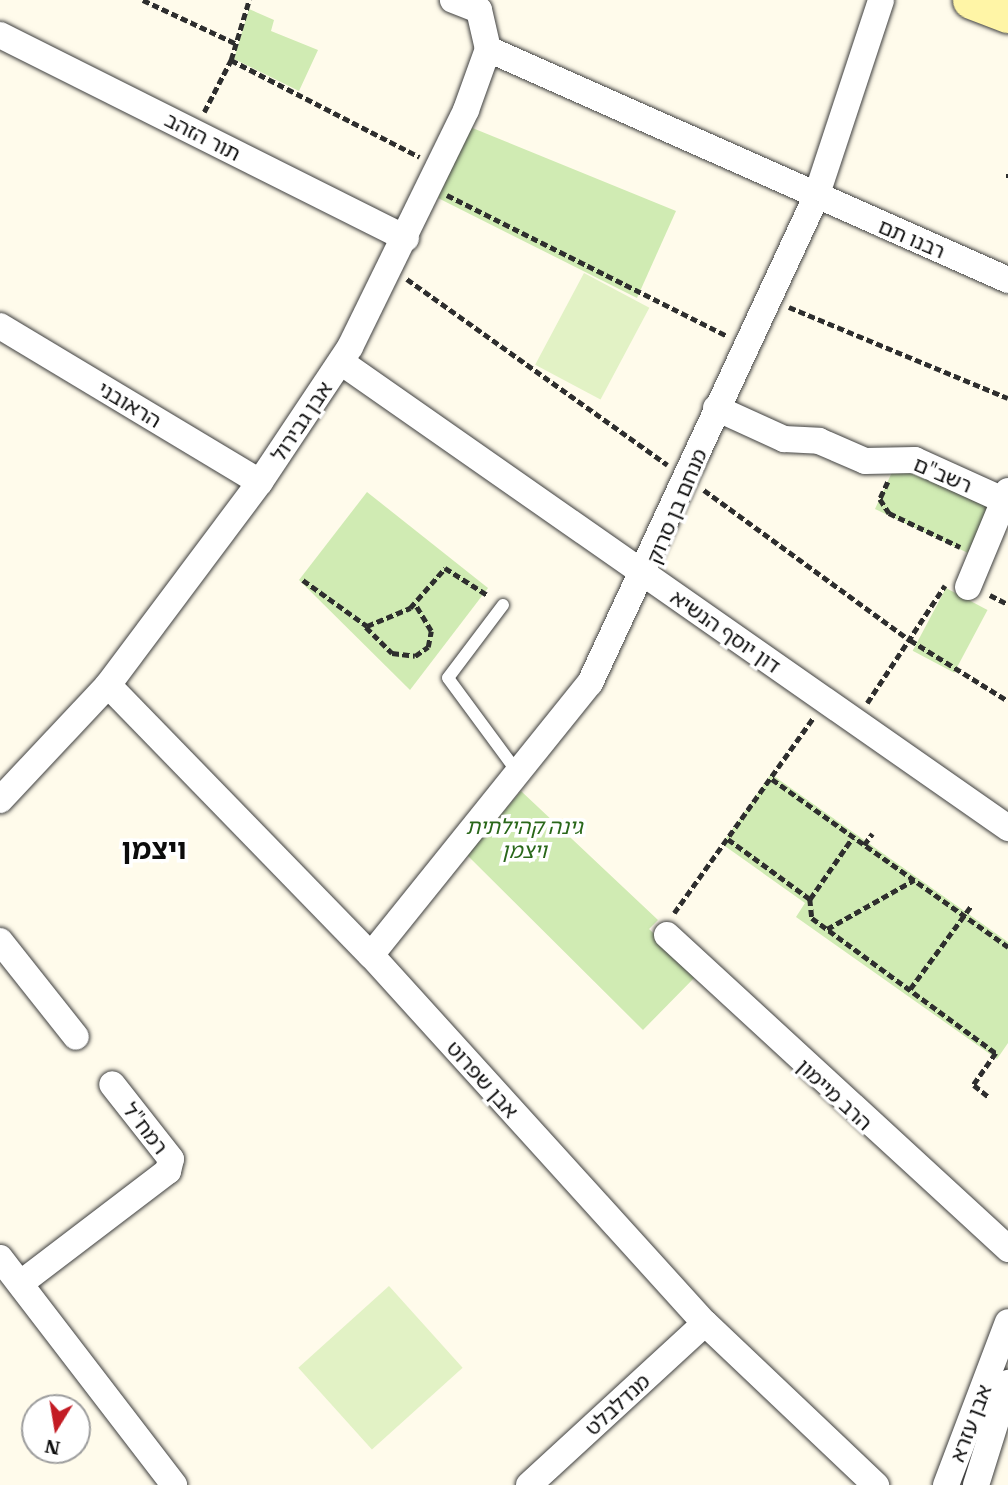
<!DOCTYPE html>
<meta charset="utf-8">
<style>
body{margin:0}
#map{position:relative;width:1008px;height:1485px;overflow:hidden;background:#fffbeb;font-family:"IBM Plex Serif","Noto Sans Hebrew",serif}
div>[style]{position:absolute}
.green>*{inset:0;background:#d0ebb3;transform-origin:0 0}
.pitch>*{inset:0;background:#e2f2c5;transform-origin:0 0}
.path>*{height:4.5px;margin-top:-2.25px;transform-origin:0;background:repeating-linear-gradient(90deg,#2e2e2e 0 7px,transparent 0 10.5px)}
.roads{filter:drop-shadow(0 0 2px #3f3f3f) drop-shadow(0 0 2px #3f3f3f)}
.lane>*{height:12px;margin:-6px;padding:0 6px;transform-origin:6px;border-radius:6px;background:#fff}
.street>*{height:26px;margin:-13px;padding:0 13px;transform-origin:13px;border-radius:13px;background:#fff}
.secondary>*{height:37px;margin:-18.5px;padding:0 18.5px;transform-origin:18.5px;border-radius:18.5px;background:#fff5a6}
span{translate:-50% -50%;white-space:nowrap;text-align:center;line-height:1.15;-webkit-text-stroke:7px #fff;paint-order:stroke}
.street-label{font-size:21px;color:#0c0c0c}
.park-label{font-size:21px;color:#296719;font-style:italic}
.district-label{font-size:28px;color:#0c0c0c;font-weight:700}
.north{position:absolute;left:21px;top:1394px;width:70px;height:70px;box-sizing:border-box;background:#fff;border:2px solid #9e9e9e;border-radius:50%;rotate:191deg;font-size:19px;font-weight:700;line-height:28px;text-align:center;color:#0c0c0c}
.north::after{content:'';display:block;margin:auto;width:24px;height:32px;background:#c31c24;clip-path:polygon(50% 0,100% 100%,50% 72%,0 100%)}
</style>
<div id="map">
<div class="green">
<div style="clip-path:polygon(249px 9px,274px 20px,271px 31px,318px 50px,299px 91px,234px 59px)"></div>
<div style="clip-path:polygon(470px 127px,676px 211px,637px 298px,438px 198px)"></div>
<div style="clip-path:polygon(908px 461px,993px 501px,968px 553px,875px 509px,893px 470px)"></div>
<div style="clip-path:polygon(367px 492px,488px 588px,410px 690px,299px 580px)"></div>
<div style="left:946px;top:588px;width:47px;height:71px;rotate:28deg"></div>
<div style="clip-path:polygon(771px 774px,1008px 942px,1008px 1043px,997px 1059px,796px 917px,805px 903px,722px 844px)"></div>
<div style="clip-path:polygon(521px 791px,658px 920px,649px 929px,697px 975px,643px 1030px,467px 855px)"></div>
</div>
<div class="pitch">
<div style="left:584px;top:273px;width:74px;height:104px;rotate:28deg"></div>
<div style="left:389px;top:1286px;width:110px;height:122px;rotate:48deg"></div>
</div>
<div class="path">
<div style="left:143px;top:0;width:102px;rotate:25.1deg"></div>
<div style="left:231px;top:60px;width:212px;rotate:27.2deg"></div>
<div style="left:204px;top:112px;width:59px;rotate:-62.6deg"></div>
<div style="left:231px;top:60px;width:63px;rotate:-73.3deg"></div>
<div style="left:1006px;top:176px;width:2px"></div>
<div style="left:447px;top:195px;width:313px;rotate:26.7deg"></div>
<div style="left:407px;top:279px;width:320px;rotate:35.5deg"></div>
<div style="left:789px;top:307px;width:237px;rotate:22.6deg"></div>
<div style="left:888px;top:482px;width:19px;rotate:115deg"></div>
<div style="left:880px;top:499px;width:17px;rotate:57deg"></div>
<div style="left:889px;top:513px;width:79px;rotate:25.6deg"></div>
<div style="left:704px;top:490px;width:255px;rotate:36.1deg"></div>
<div style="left:910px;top:640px;width:115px;rotate:31.9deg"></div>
<div style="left:303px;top:580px;width:79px;rotate:35.7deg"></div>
<div style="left:367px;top:626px;width:47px;rotate:-22.7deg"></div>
<div style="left:410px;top:608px;width:53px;rotate:-48.8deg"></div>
<div style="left:445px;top:568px;width:52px;rotate:32.5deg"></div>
<div style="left:990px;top:595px;width:20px;rotate:27deg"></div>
<div style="left:366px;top:627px;width:37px;rotate:45deg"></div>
<div style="left:392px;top:653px;width:23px;rotate:7deg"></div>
<div style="left:415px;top:656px;width:16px;rotate:-35deg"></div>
<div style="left:428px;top:647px;width:16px;rotate:-79deg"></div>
<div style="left:431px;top:631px;width:31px;rotate:-121deg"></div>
<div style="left:867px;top:703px;width:141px;rotate:-56.5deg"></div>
<div style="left:772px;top:779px;width:290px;rotate:35.4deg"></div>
<div style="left:728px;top:839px;width:102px;rotate:36.2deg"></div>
<div style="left:810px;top:899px;width:19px;rotate:84deg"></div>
<div style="left:812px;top:918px;width:228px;rotate:36.3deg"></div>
<div style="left:996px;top:1053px;width:39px;rotate:125deg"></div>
<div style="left:974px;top:1085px;width:19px;rotate:39deg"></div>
<div style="left:864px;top:845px;width:14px;rotate:-54deg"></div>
<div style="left:810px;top:899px;width:75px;rotate:-55.3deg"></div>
<div style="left:674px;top:913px;width:239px;rotate:-54.5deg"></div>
<div style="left:827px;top:929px;width:100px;rotate:-29.4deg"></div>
<div style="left:910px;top:989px;width:103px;rotate:-53.7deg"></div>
</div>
<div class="roads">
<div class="lane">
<div style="left:503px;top:605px;width:91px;rotate:127deg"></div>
<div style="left:448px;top:678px;width:118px;rotate:53.6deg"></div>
</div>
<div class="street">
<div style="left:0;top:35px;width:454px;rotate:26.6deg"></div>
<div style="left:488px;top:49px;width:569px;rotate:23.95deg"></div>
<div style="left:0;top:326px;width:303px;rotate:31deg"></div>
<div style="left:341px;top:362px;width:814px;rotate:34.94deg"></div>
<div style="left:716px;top:408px;width:75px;rotate:24.5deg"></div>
<div style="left:784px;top:439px;width:35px;rotate:3deg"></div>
<div style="left:819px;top:441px;width:50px;rotate:23.5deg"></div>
<div style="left:865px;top:461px;width:50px;rotate:-1.1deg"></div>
<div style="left:915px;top:460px;width:97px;rotate:24.4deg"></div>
<div style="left:968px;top:587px;width:104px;rotate:-67.4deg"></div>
<div style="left:108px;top:685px;width:377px;rotate:45.8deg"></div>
<div style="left:371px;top:955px;width:497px;rotate:47.8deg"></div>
<div style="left:705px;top:1323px;width:236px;rotate:43.5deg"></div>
<div style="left:0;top:800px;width:158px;rotate:-46.8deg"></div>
<div style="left:108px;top:685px;width:254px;rotate:-53.2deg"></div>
<div style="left:260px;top:482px;width:162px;rotate:-56.3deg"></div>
<div style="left:350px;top:347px;width:264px;rotate:-63.9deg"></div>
<div style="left:466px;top:110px;width:65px;rotate:-70.2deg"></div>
<div style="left:488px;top:49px;width:40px;rotate:-103deg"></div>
<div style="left:479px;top:10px;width:28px;rotate:-159deg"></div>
<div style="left:667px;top:935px;width:464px;rotate:42.6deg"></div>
<div style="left:0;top:941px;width:122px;rotate:51.6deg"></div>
<div style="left:371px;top:955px;width:349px;rotate:-51.2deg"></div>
<div style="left:590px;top:683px;width:536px;rotate:-65.06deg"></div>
<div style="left:816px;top:197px;width:207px;rotate:-71.7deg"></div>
<div style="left:0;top:1258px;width:286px;rotate:52.5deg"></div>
<div style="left:21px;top:1283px;width:185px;rotate:-37.3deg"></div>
<div style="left:168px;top:1171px;width:12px;rotate:-76deg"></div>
<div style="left:171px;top:1159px;width:95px;rotate:-128.2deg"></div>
<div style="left:529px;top:1485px;width:239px;rotate:-42.6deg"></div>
<div style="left:946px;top:1485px;width:174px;rotate:-69.2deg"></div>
<div style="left:976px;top:1485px;width:107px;rotate:-72.6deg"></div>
</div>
<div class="secondary">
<div style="left:971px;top:0;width:40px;rotate:21deg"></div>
</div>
</div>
<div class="street-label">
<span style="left:203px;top:136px;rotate:27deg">תור הזהב</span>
<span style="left:912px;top:238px;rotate:23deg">רבנו תם</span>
<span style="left:130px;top:404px;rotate:31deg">הראובני</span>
<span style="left:301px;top:421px;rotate:-56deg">אבן גבירול</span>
<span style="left:943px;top:474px;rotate:23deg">רשב"ם</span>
<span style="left:676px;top:506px;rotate:-67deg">מנחם בן סרוק</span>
<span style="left:726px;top:631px;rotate:35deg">דון יוסף הנשיא</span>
<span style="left:483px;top:1079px;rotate:48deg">אבן שפרוט</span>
<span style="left:835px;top:1094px;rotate:43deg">הרב מיימון</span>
<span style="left:146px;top:1128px;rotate:52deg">רמח"ל</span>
<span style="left:617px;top:1404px;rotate:-43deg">מנדלבלט</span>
<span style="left:970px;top:1423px;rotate:-69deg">אבן עזרא</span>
</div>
<div class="park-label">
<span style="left:524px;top:838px">גינה קהילתית<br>ויצמן</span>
</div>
<div class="district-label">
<span style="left:154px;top:849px">ויצמן</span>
</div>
<div class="north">N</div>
</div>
